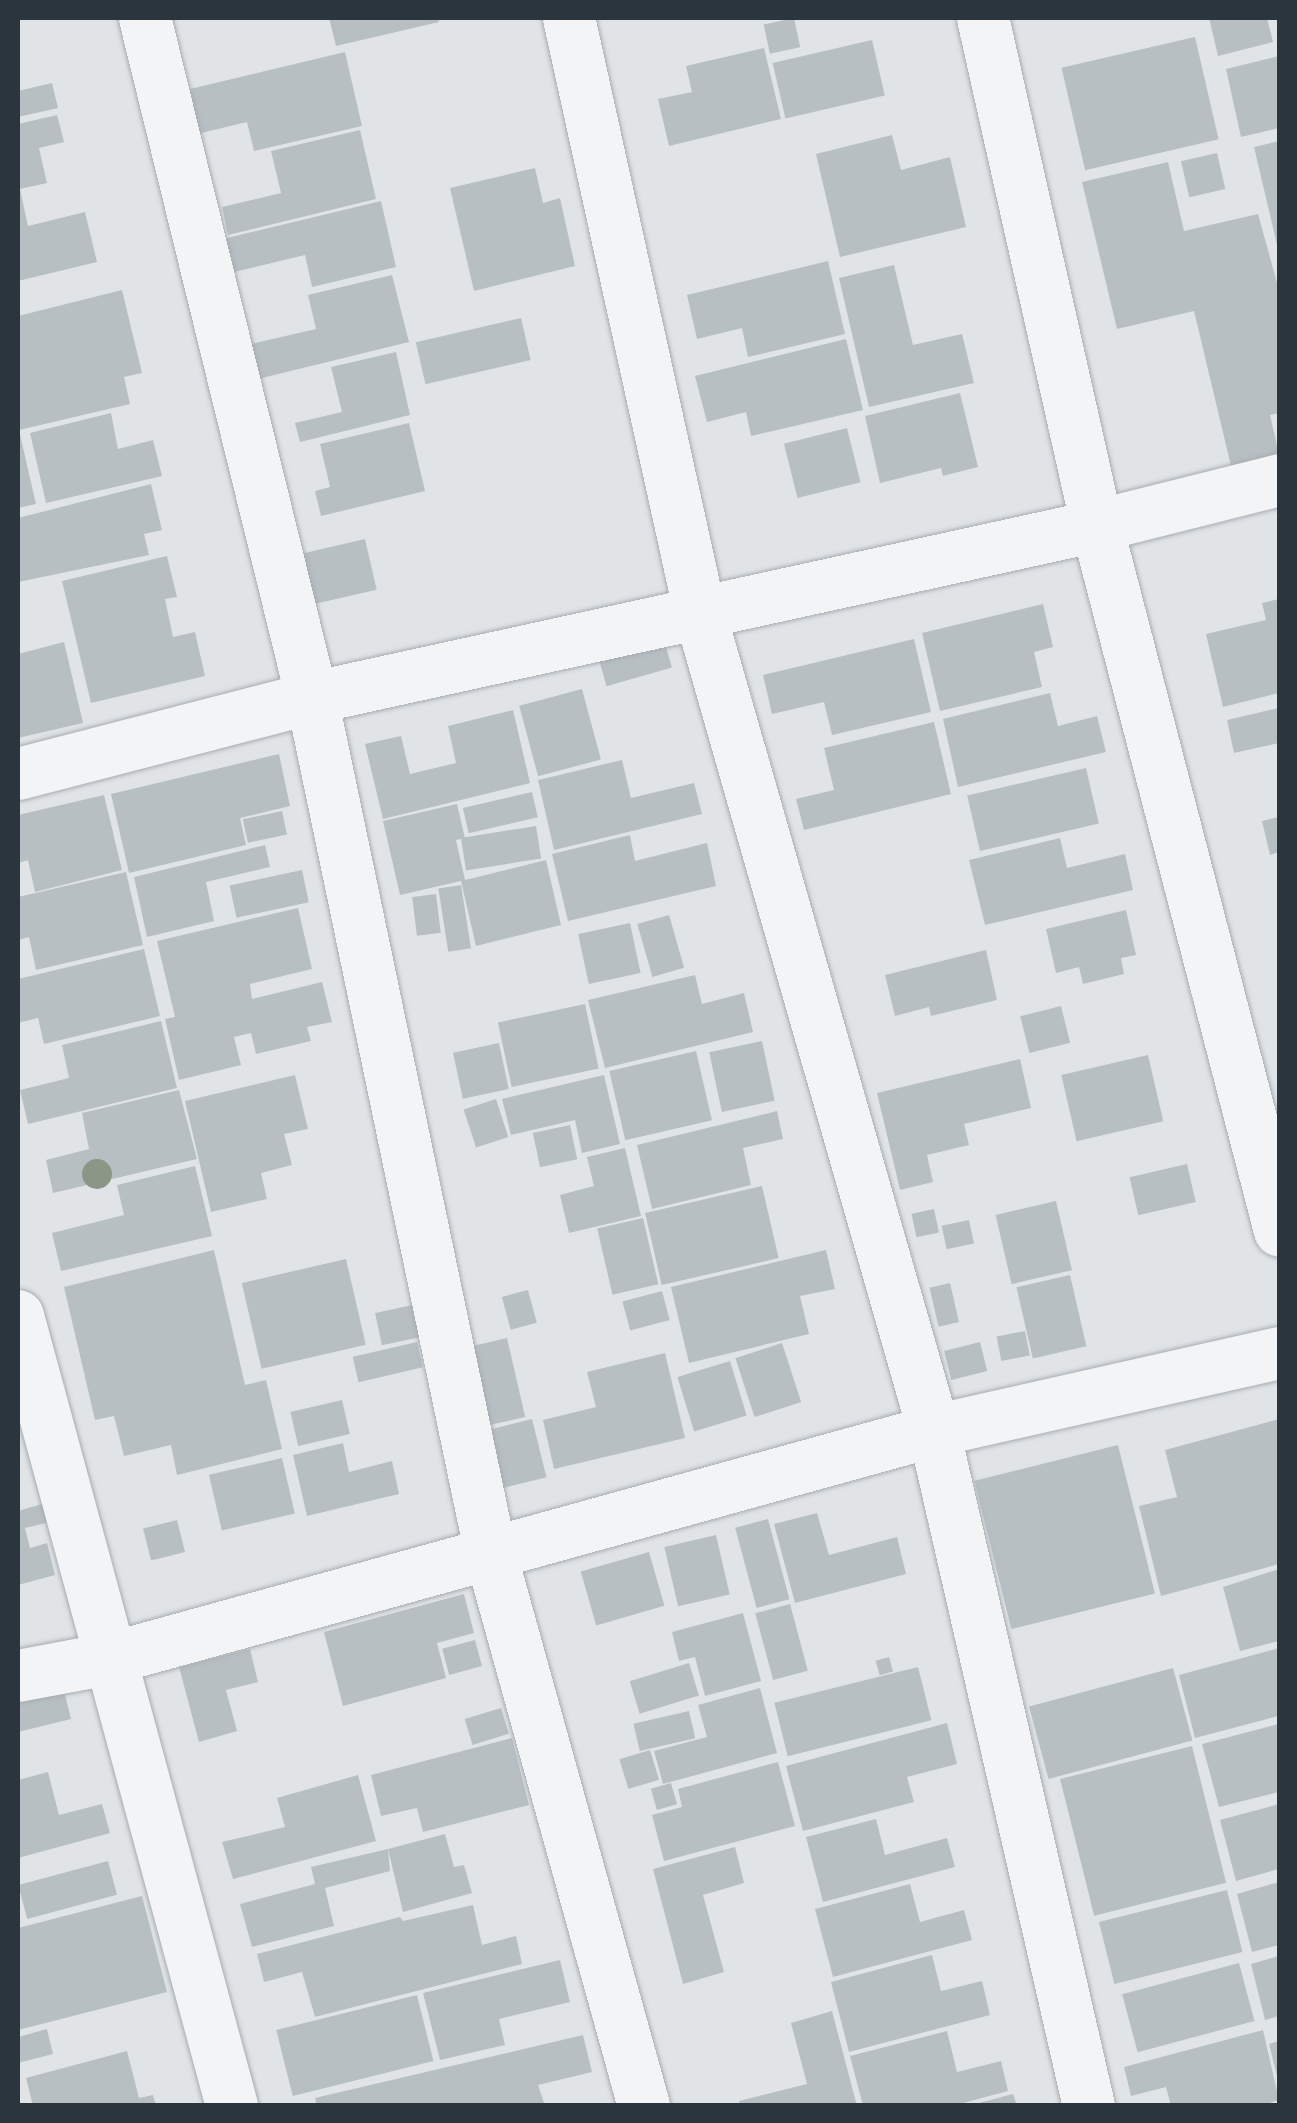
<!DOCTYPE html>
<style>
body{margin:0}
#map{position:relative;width:1297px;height:2123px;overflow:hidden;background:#e0e4e7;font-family:Quicksand,sans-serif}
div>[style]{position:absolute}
.building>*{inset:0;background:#b8bfc3;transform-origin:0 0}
.roads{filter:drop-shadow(0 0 2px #a6acb1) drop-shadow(0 0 2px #a6acb1)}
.minor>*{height:52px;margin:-26px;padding:0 26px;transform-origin:26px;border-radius:26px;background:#f2f4f6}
.trees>*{width:30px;height:30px;margin:-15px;border-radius:50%;background:#8b9687}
span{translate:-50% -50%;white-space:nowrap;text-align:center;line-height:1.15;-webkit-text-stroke:8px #eff3f5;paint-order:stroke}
.frame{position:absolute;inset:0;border:20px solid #2a353d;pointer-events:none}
</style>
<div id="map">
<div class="building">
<div style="clip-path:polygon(329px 18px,438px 18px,439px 22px,336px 46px)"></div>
<div style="left:794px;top:18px;width:30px;height:31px;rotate:78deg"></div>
<div style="clip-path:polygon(1209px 18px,1267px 18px,1273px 42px,1218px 56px)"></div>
<div style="left:1195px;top:37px;width:105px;height:137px;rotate:77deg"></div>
<div style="left:872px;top:40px;width:57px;height:102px;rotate:77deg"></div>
<div style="clip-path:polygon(764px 48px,781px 119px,669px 146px,658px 99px,692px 92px,686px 66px)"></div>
<div style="clip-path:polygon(345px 52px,362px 126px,254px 151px,247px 122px,197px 134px,186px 90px)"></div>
<div style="clip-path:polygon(1279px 56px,1279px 128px,1241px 137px,1226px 69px)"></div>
<div style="clip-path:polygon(52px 83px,58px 108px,18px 117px,18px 91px)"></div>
<div style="clip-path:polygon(57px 115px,64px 142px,39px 148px,47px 183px,20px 189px,28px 226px,85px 212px,97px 262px,18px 281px,18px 124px)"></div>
<div style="clip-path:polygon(360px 130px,376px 199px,228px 235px,222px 207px,281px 193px,271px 151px)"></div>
<div style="clip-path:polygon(892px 135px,901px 170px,950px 157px,966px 227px,840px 257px,816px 154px)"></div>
<div style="clip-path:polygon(1279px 141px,1279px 249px,1278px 249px,1254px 147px)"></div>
<div style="left:1217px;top:153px;width:37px;height:37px;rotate:77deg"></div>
<div style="clip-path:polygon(1168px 162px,1184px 231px,1258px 214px,1279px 290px,1279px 413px,1270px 415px,1279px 454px,1231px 466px,1194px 311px,1117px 329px,1082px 182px)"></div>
<div style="clip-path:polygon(535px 168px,543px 203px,560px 198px,575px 266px,474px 291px,450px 188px)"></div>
<div style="clip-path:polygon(381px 201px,396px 267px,312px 287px,305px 255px,222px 275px,215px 241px)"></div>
<div style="clip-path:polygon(828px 261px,845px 334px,748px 357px,742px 328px,697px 339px,687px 295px)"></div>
<div style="clip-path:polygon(894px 265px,913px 345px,962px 334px,974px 383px,869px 407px,839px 278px)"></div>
<div style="clip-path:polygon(392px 275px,409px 342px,254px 380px,246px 345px,316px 329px,308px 295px)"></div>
<div style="clip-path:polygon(122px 290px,142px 373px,124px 377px,130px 404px,19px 430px,36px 504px,18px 508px,18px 316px)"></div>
<div style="left:521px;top:318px;width:43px;height:108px;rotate:77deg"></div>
<div style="clip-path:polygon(846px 339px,863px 410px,751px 436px,746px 412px,707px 422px,695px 376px)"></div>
<div style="clip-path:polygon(396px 352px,410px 415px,300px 442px,295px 423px,342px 412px,331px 367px)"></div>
<div style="clip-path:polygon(960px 393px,978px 467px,943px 476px,941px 468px,880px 483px,865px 416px)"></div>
<div style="clip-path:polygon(111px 413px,118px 449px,153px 440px,162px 476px,46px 503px,30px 433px)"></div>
<div style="clip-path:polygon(409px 423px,425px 491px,321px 516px,315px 491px,330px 487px,320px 444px)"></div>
<div style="left:847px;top:428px;width:56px;height:65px;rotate:76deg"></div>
<div style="clip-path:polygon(151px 484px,162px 530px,144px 534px,149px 555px,18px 582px,18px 518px)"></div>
<div style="left:365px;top:539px;width:52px;height:74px;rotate:77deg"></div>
<div style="clip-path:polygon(167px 556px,177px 597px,165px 599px,173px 637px,195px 632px,205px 676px,91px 703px,62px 581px)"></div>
<div style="clip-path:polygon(1279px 599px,1279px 693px,1223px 707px,1206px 634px,1266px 620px,1262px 603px)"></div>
<div style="clip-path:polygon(1043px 604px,1053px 647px,1034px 652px,1042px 687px,940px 711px,922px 633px)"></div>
<div style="left:662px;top:633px;width:36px;height:68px;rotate:74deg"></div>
<div style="clip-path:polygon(914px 639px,931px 712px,832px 735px,824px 702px,772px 714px,763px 675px)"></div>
<div style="clip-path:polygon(64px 642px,83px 723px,18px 738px,18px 654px)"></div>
<div style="left:582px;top:689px;width:73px;height:65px;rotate:75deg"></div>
<div style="clip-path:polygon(1050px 693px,1058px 726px,1097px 716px,1106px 752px,958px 787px,943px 719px)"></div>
<div style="clip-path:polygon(1279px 708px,1279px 743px,1234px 753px,1227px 720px)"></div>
<div style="clip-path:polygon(513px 710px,530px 783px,383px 819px,365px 744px,401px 736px,410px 774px,456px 763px,448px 726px)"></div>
<div style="clip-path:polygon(934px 722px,951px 794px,804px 830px,796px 799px,834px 790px,824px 748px)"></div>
<div style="clip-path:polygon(279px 754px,290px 806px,240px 818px,246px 845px,129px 873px,111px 794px)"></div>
<div style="clip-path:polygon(622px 760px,631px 798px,694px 783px,702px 814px,554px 850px,538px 780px)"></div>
<div style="left:1086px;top:768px;width:57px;height:122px;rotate:77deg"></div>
<div style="left:532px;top:792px;width:26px;height:71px;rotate:77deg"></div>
<div style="clip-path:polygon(104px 795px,122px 870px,35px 892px,28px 860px,18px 863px,18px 815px)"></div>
<div style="clip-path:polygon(457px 804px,465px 838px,456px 840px,465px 880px,546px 860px,561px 925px,476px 946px,461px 881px,400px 895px,383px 821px)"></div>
<div style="left:282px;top:811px;width:24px;height:40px;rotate:78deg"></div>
<div style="clip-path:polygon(1279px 817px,1279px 852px,1270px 855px,1262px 821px)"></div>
<div style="left:536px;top:826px;width:33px;height:76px;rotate:81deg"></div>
<div style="clip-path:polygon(630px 835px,635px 861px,707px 843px,716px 886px,568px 921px,552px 854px)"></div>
<div style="clip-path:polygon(1060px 838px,1067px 868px,1125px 854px,1133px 890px,985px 925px,969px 860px)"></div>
<div style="clip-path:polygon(265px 845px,270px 867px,206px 882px,214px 921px,147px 937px,134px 877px)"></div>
<div style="left:302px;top:870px;width:33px;height:74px;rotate:78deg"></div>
<div style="clip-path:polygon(126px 872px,143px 945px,36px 970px,29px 937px,18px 940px,18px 897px)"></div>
<div style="left:461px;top:885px;width:64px;height:23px;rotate:81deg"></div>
<div style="left:436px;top:894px;width:39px;height:24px;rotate:83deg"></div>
<div style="clip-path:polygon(298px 908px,312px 969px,250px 984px,252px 999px,322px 982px,332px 1022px,307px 1027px,311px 1041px,256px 1054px,251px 1033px,234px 1037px,241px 1065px,179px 1080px,165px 1019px,175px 1017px,157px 941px)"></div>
<div style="clip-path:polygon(1126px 910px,1136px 955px,1121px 958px,1124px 974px,1083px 984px,1079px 967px,1056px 973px,1046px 929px)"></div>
<div style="left:669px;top:915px;width:55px;height:33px;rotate:74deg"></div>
<div style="left:630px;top:923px;width:51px;height:53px;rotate:78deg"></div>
<div style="clip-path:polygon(144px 949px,160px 1016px,44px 1044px,38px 1018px,18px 1023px,18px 979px)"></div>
<div style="clip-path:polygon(986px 950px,997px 1000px,931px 1016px,929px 1007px,895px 1016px,885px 975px)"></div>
<div style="clip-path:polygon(695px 975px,702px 1004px,744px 993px,753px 1032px,605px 1068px,588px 1000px)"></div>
<div style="left:585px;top:1004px;width:66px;height:89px;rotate:78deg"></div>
<div style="left:1061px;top:1006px;width:38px;height:42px;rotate:76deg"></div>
<div style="clip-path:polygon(161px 1021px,177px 1088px,28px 1124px,20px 1090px,69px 1078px,62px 1045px)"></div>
<div style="left:762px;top:1041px;width:61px;height:54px;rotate:78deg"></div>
<div style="left:499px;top:1043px;width:47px;height:47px;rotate:78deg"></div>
<div style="left:696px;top:1051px;width:71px;height:89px;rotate:77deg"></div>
<div style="left:1148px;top:1055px;width:68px;height:89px;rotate:77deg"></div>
<div style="clip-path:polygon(1020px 1059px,1031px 1108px,964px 1124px,969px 1145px,927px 1155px,933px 1182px,900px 1190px,877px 1093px)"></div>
<div style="clip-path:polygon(295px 1075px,308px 1129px,284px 1134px,292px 1165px,261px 1173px,267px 1199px,211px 1212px,185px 1101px)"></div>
<div style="clip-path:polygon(604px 1075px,620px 1144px,582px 1153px,575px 1120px,511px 1135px,502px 1099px)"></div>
<div style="clip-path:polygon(179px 1090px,197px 1159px,53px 1193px,46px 1160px,89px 1149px,82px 1113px)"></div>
<div style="left:496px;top:1099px;width:40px;height:34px;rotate:72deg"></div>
<div style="clip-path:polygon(777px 1111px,783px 1139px,743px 1148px,751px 1185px,652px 1209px,637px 1145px)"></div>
<div style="left:570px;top:1125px;width:35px;height:38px;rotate:78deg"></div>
<div style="clip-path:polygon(625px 1148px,641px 1216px,569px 1233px,560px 1195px,594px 1186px,587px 1157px)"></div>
<div style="left:1187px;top:1164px;width:39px;height:59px;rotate:77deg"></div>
<div style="clip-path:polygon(195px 1166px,212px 1236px,61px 1271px,52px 1233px,124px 1215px,117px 1185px)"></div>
<div style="left:762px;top:1186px;width:74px;height:120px;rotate:77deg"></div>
<div style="left:1056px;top:1201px;width:71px;height:62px;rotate:77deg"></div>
<div style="left:934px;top:1209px;width:24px;height:23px;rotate:78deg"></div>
<div style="left:643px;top:1218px;width:68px;height:47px;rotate:77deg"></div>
<div style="left:969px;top:1220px;width:24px;height:28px;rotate:78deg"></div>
<div style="clip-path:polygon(214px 1250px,245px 1385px,266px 1380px,282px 1449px,177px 1475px,171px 1445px,124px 1456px,114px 1416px,95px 1420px,64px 1287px)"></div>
<div style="clip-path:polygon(826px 1250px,835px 1289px,800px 1296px,809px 1334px,689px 1363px,671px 1287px)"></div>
<div style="left:346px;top:1259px;width:88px;height:107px;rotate:77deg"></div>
<div style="left:1070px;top:1275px;width:73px;height:55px;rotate:77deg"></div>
<div style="left:950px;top:1283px;width:40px;height:21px;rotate:77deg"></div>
<div style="left:528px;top:1290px;width:34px;height:27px;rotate:75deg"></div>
<div style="left:662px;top:1291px;width:30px;height:41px;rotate:75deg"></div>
<div style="left:422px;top:1303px;width:33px;height:48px;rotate:78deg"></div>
<div style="left:1025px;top:1331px;width:25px;height:29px;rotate:79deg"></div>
<div style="left:507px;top:1338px;width:81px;height:44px;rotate:77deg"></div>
<div style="left:417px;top:1342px;width:26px;height:66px;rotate:77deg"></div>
<div style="left:980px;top:1342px;width:30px;height:37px;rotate:76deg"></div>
<div style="left:782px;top:1343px;width:62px;height:49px;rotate:72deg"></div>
<div style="clip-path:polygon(665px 1353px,685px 1438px,554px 1469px,543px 1420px,596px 1407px,587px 1372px)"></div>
<div style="left:730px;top:1361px;width:57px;height:55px;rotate:73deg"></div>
<div style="left:342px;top:1400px;width:35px;height:53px;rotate:77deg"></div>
<div style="left:532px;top:1419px;width:60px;height:44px;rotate:76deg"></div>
<div style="clip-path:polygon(1279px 1419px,1279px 1564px,1161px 1596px,1139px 1506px,1177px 1497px,1165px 1450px)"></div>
<div style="clip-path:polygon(343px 1443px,349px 1472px,392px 1461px,399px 1494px,307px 1516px,293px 1455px)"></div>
<div style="left:1118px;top:1445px;width:153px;height:148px;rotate:76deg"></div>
<div style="left:282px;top:1458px;width:57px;height:75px;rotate:77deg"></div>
<div style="clip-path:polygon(49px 1502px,54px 1521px,25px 1528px,30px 1548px,47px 1543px,55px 1575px,18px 1585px,18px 1511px)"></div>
<div style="clip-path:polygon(817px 1513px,829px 1555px,897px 1537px,906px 1574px,795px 1603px,774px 1524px)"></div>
<div style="left:768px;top:1519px;width:83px;height:34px;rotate:75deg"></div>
<div style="left:177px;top:1520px;width:33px;height:35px;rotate:76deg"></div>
<div style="left:716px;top:1535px;width:61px;height:53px;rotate:77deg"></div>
<div style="left:649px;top:1552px;width:56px;height:71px;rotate:74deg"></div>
<div style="clip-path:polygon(1279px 1569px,1279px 1641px,1240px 1651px,1223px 1587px)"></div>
<div style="clip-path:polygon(464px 1594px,474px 1633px,437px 1643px,446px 1678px,343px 1706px,324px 1632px)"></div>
<div style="left:790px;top:1604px;width:69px;height:36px;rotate:75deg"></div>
<div style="clip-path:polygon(743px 1613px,761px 1681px,705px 1696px,695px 1657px,679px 1661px,672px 1632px)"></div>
<div style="left:475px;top:1640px;width:27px;height:34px;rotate:75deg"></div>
<div style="clip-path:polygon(1279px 1648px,1279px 1716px,1195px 1738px,1179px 1675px)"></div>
<div style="clip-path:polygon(250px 1649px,258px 1682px,226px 1690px,237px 1731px,199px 1742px,179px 1667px)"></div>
<div style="left:889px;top:1657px;width:15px;height:14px;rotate:74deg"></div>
<div style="left:689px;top:1663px;width:34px;height:62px;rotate:73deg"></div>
<div style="left:918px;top:1667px;width:55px;height:148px;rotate:76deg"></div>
<div style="left:1173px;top:1668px;width:75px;height:149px;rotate:75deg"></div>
<div style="clip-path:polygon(63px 1687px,71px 1719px,18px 1732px,18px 1697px)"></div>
<div style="clip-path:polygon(760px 1688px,777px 1753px,663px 1784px,654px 1751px,707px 1737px,698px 1705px)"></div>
<div style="left:501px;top:1708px;width:27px;height:38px;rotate:73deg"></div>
<div style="left:689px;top:1711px;width:28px;height:57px;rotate:77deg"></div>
<div style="clip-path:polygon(947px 1723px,957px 1764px,907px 1777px,914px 1802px,803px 1831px,786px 1766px)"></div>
<div style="clip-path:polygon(1279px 1724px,1279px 1792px,1219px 1807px,1202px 1744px)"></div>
<div style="clip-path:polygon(512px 1738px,529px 1805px,423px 1832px,417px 1808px,381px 1816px,371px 1775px)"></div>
<div style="left:1192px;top:1746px;width:141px;height:136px;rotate:76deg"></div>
<div style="left:650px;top:1750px;width:31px;height:32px;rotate:73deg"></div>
<div style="clip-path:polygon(778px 1762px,795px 1826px,664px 1861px,652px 1815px,682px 1807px,678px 1789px)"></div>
<div style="clip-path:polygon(48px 1772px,59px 1815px,102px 1804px,110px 1833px,18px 1858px,18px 1780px)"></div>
<div style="clip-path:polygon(358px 1775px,376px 1841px,233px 1879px,222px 1842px,285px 1827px,277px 1798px)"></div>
<div style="left:671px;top:1783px;width:22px;height:21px;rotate:74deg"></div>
<div style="clip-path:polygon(1279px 1804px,1279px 1869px,1236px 1881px,1220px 1820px)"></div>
<div style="clip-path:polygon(876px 1819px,885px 1855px,947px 1838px,955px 1867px,823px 1902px,806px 1837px)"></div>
<div style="clip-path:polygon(445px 1834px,454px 1867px,464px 1865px,472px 1893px,403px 1912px,388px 1849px)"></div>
<div style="clip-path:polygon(735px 1847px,744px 1883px,703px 1895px,724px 1972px,683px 1984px,653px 1869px)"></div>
<div style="clip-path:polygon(388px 1849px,390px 1871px,325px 1888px,334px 1926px,252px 1947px,240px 1904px,315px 1884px,311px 1867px)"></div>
<div style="left:108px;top:1861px;width:35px;height:93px;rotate:75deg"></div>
<div style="clip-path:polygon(1279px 1882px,1279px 1945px,1252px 1952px,1237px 1894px)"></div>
<div style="clip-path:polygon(910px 1884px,920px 1922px,964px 1910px,972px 1940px,833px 1977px,815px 1909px)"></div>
<div style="left:1227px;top:1890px;width:64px;height:132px;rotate:76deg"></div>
<div style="clip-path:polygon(142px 1896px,167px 1992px,18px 2030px,18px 1928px)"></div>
<div style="clip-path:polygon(473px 1905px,482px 1945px,516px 1936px,522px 1964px,315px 2017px,302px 1972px,264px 1982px,257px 1954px,400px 1917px,403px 1921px)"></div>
<div style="clip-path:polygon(932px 1955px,941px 1991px,982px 1981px,990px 2015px,849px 2052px,831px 1982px)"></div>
<div style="clip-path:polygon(1279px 1956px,1279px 2016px,1265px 2020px,1251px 1964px)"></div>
<div style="clip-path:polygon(560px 1960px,570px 2002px,499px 2019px,505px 2045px,440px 2060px,423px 1993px)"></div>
<div style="left:1239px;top:1963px;width:60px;height:121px;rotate:75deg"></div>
<div style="left:417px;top:1995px;width:68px;height:145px;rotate:76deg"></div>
<div style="clip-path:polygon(832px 2011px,857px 2106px,740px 2106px,739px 2101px,807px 2084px,791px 2023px)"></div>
<div style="clip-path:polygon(47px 2029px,53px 2054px,18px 2063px,18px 2037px)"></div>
<div style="clip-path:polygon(1263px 2030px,1279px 2100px,1260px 2106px,1171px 2106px,1166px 2087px,1131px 2096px,1124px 2067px)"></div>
<div style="clip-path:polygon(947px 2031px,957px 2072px,1001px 2061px,1008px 2091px,952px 2106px,863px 2106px,850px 2056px)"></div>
<div style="clip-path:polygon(583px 2035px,592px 2072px,538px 2085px,545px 2106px,317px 2106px,315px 2098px)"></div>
<div style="clip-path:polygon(1279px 2041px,1279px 2080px,1278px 2080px,1269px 2044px)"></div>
<div style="clip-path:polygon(127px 2051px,139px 2098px,153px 2095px,156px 2106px,33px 2106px,26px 2078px)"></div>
<div style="clip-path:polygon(1013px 2094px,1017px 2106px,976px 2106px,975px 2104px)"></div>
</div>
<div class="roads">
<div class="minor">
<div style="left:145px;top:18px;width:700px;rotate:76.2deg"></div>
<div style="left:312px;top:698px;width:875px;rotate:78.2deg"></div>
<div style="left:491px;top:1555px;width:572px;rotate:74.48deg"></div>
<div style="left:569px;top:18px;width:609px;rotate:77.58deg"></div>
<div style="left:700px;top:613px;width:851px;rotate:74.04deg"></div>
<div style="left:934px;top:1431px;width:693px;rotate:77.07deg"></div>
<div style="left:983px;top:18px;width:521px;rotate:77.35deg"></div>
<div style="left:1097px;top:526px;width:728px;rotate:75.45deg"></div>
<div style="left:18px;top:774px;width:304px;rotate:-14.5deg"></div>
<div style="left:312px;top:698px;width:804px;rotate:-12.36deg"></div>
<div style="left:1097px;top:526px;width:189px;rotate:-14.1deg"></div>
<div style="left:18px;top:1316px;width:818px;rotate:74.84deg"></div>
<div style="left:18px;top:1676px;width:93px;rotate:-10.6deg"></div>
<div style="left:109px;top:1659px;width:856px;rotate:-15.45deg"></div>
<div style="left:934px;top:1431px;width:355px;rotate:-12.7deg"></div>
</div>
</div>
<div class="trees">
<div style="left:97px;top:1174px"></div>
</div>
<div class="frame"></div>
</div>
